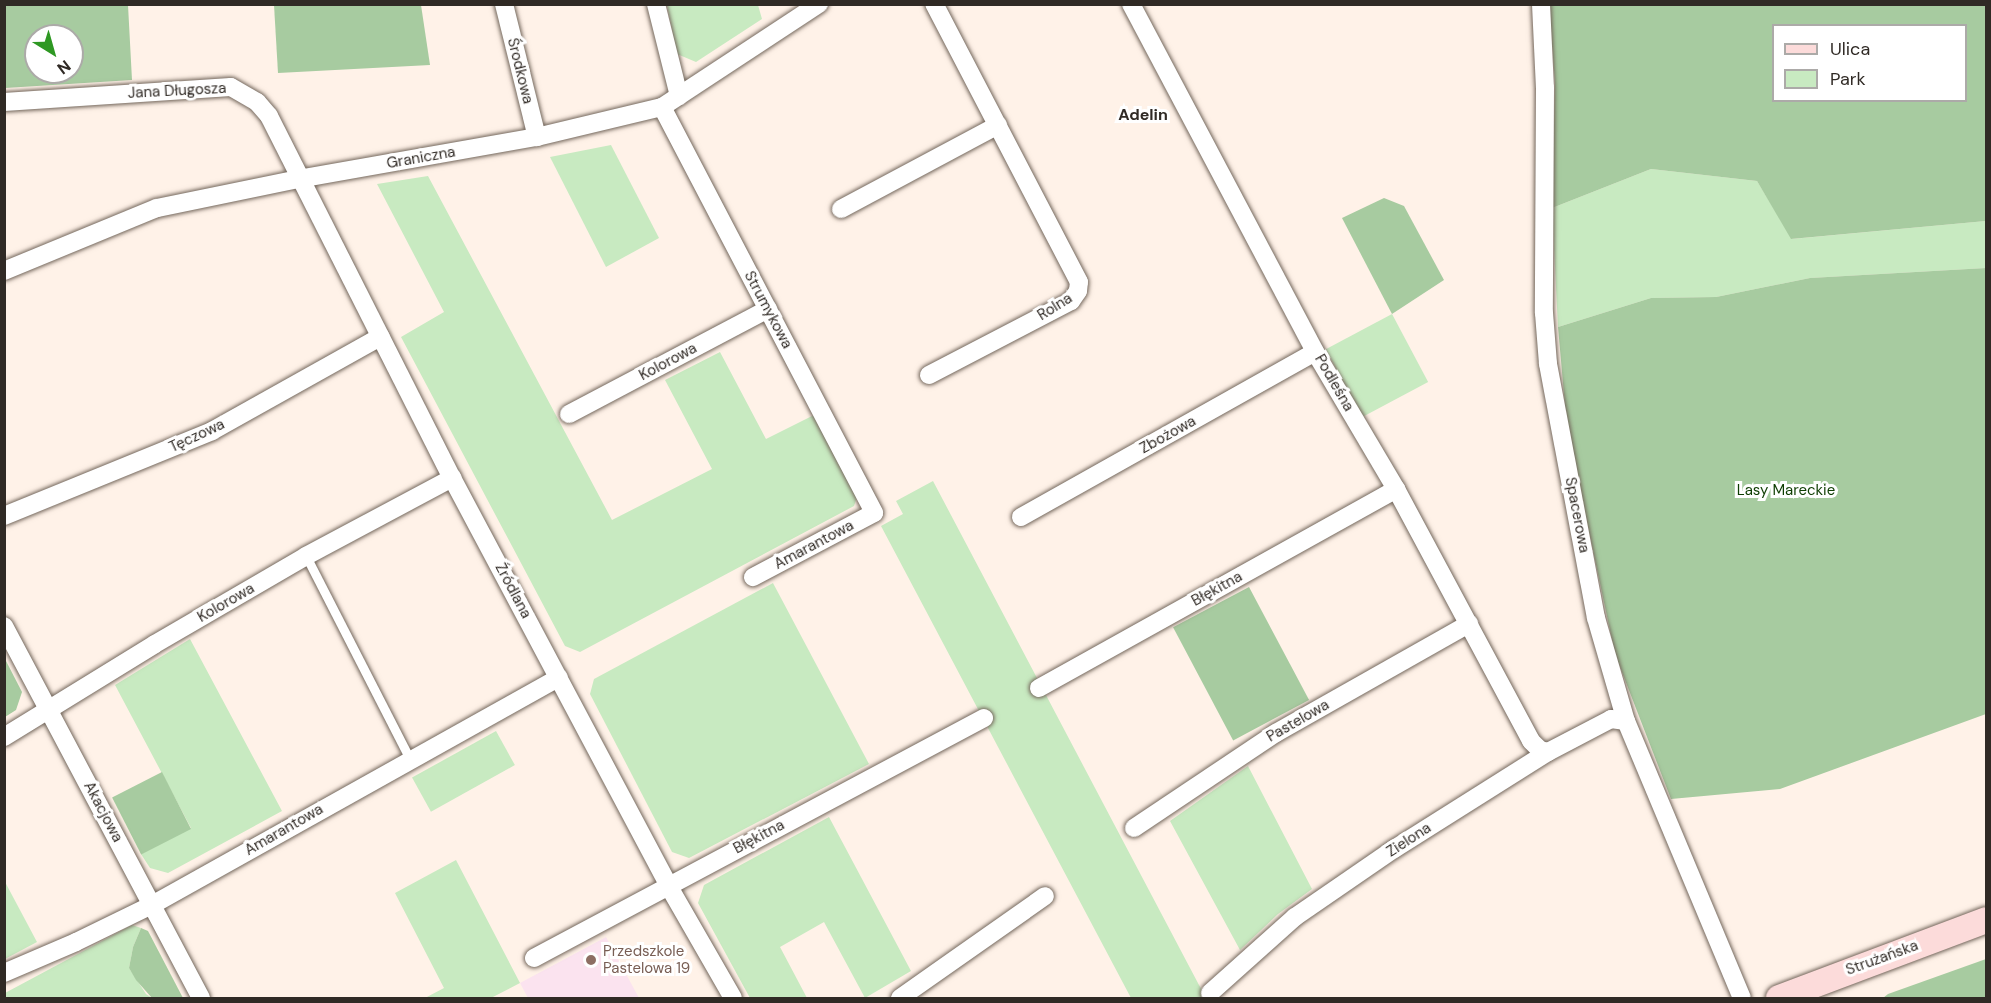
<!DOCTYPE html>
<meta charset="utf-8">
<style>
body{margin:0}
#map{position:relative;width:1991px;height:1003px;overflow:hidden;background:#fff2e8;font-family:"DM Sans",sans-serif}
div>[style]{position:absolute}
.education>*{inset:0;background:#fbe3ef}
.green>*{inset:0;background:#c8eac1;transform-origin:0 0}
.forest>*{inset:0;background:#a7cba0;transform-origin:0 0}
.roads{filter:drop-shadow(0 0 2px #74675c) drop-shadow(0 0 2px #74675c)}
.lane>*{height:9px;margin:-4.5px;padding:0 4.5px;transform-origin:4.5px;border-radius:4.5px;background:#fff}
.street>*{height:18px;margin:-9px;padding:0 9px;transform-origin:9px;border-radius:9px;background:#fff}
.secondary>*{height:26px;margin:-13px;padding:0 13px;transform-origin:13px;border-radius:13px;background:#fcdbda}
.dots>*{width:16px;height:16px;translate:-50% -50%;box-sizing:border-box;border:3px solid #fff;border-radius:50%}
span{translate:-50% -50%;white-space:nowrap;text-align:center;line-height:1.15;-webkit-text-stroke:6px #fff;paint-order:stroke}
.street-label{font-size:15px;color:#302a25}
.park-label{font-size:15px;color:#0e3e02}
.education-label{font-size:15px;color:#785e54}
.left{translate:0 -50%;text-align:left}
.neighbourhood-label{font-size:16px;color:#302a25;font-weight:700}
.frame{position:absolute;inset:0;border:6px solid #302a25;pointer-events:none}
.legend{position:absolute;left:1772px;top:24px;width:195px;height:78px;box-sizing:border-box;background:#fff;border:2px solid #acaaa8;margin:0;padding:8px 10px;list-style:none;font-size:18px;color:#302a25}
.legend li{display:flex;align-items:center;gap:12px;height:30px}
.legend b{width:30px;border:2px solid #acaaa8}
.north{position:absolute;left:24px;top:24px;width:60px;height:60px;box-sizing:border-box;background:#fff;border:2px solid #acaaa8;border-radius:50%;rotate:143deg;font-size:16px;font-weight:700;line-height:24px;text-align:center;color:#302a25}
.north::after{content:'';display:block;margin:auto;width:21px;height:27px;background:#2e9823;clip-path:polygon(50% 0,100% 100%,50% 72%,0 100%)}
</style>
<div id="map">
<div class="education">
<div style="clip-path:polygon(606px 937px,639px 998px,528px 998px,520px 983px)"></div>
</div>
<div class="green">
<div style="clip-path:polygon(667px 5px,758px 5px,762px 19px,696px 62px,677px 54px)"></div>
<div style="clip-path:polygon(611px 145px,659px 238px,606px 267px,550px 157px)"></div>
<div style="clip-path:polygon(1651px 169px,1757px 181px,1792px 239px,1986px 221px,1986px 268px,1810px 278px,1716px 297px,1651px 298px,1558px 327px,1552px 208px)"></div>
<div style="clip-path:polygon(428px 176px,612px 520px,712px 469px,665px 380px,720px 352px,766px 439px,816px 414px,858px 494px,854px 506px,580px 652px,565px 646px,401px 337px,444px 312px,377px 184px)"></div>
<div style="left:1392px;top:314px;width:77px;height:75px;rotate:62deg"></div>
<div style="clip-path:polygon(933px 481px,1199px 985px,1207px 998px,1131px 998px,1060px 864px,881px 526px,903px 514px,896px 501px)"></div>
<div style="clip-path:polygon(773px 583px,869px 764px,689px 858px,672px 852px,590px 694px,594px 679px)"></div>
<div style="clip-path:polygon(190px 639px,282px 811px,168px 873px,150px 868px,141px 854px,191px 828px,115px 685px)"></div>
<div style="left:496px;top:731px;width:39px;height:96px;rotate:61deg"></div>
<div style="clip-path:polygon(1248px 766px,1312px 889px,1278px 914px,1240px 950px,1170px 821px)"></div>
<div style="clip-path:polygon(829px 817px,911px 971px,865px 998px,824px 922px,780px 947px,807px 998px,750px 998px,698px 903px,704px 885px)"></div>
<div style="clip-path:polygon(456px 860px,520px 983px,491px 998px,425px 998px,444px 988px,395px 893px)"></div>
<div style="clip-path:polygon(4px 880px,37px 942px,5px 959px,4px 959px)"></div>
<div style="clip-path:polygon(132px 925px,141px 928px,133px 947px,129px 968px,146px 994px,152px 998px,5px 998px,5px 993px)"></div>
</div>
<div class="forest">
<div style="clip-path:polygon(evenodd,5px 4px,128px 5px,132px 80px,5px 88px,5px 4px,36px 36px,72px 36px,72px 72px,36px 72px,36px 36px)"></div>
<div style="clip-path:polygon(274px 5px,421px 5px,430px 65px,278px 73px)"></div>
<div style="clip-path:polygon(evenodd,1549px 5px,1986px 5px,1986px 221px,1791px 239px,1757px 181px,1651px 169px,1552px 208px,1555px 83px,1549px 5px,1774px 26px,1966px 26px,1966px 100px,1774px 100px,1774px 26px)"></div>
<div style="clip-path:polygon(1384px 198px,1404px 206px,1444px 280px,1392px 314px,1342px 218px)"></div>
<div style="clip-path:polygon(1986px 268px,1986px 714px,1780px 789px,1671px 799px,1615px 654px,1567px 428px,1558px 327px,1651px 298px,1716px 297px,1810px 278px)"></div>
<div style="left:1249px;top:587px;width:128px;height:86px;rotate:62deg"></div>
<div style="clip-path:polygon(5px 659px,22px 692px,16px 710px,5px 717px)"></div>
<div style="left:162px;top:772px;width:64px;height:56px;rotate:63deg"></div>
<div style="clip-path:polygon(141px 928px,148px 931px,183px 998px,152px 998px,136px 980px,129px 968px,133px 947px)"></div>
<div style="clip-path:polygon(1986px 959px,1986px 998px,1883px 998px,1888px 994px)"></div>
</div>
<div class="roads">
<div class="lane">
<div style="left:306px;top:556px;width:228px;rotate:62.9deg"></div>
</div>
<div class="street">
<div style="left:504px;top:4px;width:137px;rotate:76.1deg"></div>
<div style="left:656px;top:4px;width:95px;rotate:76deg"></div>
<div style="left:1131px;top:4px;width:394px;rotate:62.1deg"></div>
<div style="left:1315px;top:352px;width:159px;rotate:59.4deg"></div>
<div style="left:1396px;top:489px;width:286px;rotate:61.8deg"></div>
<div style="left:1531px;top:741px;width:13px;rotate:45deg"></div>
<div style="left:1540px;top:750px;width:8px;rotate:14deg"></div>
<div style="left:1541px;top:4px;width:84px;rotate:87.3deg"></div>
<div style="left:1545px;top:88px;width:225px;rotate:90.3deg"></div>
<div style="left:1544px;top:313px;width:51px;rotate:85.5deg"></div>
<div style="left:1548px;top:364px;width:258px;rotate:79.3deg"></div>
<div style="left:1596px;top:618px;width:107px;rotate:73.8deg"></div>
<div style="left:1626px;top:721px;width:300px;rotate:67.3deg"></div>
<div style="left:4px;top:102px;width:227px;rotate:-3.8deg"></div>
<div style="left:231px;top:87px;width:30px;rotate:30deg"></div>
<div style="left:257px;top:102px;width:18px;rotate:49deg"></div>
<div style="left:269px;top:116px;width:406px;rotate:63.2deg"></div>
<div style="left:452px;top:478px;width:461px;rotate:62deg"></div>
<div style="left:668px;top:885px;width:130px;rotate:60.1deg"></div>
<div style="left:662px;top:107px;width:458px;rotate:62.4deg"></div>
<div style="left:874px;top:513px;width:137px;rotate:152.1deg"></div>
<div style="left:841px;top:209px;width:178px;rotate:-28.1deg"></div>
<div style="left:4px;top:271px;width:165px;rotate:-22.4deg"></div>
<div style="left:157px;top:208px;width:144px;rotate:-11.6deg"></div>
<div style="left:298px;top:179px;width:243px;rotate:-10deg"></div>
<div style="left:537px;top:137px;width:129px;rotate:-13.5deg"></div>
<div style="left:662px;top:107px;width:188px;rotate:-33.3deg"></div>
<div style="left:929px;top:375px;width:160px;rotate:-27.5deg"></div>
<div style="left:1071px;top:301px;width:12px;rotate:-55deg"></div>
<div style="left:1078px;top:291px;width:9px;rotate:-84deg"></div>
<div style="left:1079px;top:282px;width:314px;rotate:-117.5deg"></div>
<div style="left:569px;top:414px;width:225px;rotate:-27.8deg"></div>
<div style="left:4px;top:516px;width:225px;rotate:-22.2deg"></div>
<div style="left:212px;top:431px;width:193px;rotate:-29.2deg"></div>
<div style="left:1021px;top:517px;width:337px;rotate:-29.3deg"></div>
<div style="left:4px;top:626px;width:421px;rotate:62.1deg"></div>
<div style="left:1039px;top:688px;width:409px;rotate:-29.1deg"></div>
<div style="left:4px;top:737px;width:177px;rotate:-31.6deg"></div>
<div style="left:155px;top:644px;width:175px;rotate:-30.2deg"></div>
<div style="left:306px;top:556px;width:166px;rotate:-28.1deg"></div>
<div style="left:1134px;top:828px;width:171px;rotate:-33.8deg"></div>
<div style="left:1276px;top:733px;width:222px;rotate:-29.5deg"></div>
<div style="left:534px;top:958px;width:510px;rotate:-28.07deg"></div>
<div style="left:4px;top:973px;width:78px;rotate:-23.3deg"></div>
<div style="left:76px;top:942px;width:85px;rotate:-26deg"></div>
<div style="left:152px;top:905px;width:466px;rotate:-29.2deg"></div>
<div style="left:1210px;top:993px;width:114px;rotate:-41.8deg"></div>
<div style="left:1295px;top:917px;width:120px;rotate:-34.5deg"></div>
<div style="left:1394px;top:849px;width:182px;rotate:-32.2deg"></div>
<div style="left:1548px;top:752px;width:71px;rotate:-27.6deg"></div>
<div style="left:1611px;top:719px;width:15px;rotate:8deg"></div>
<div style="left:900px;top:998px;width:177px;rotate:-35.1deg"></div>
</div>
<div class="secondary">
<div style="left:1779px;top:998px;width:221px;rotate:-20.6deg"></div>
</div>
</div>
<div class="dots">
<div style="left:591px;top:960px;background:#8d6e63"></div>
</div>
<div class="street-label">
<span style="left:520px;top:71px;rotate:76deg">Środkowa</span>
<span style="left:177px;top:91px;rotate:-3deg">Jana Długosza</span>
<span style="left:421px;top:158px;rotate:-10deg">Graniczna</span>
<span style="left:1055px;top:307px;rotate:-32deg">Rolna</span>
<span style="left:768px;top:310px;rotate:62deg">Strumykowa</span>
<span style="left:668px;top:362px;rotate:-28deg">Kolorowa</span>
<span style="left:1334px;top:383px;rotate:60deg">Podleśna</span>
<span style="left:1168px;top:435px;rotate:-29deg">Zbożowa</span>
<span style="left:197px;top:436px;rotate:-25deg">Tęczowa</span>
<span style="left:1577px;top:515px;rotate:79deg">Spacerowa</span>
<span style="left:814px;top:545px;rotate:-28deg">Amarantowa</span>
<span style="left:1217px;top:589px;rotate:-29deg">Błękitna</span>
<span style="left:513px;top:591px;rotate:62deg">Źródlana</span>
<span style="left:226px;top:603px;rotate:-30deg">Kolorowa</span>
<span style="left:1298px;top:721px;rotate:-30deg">Pastelowa</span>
<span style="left:103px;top:812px;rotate:62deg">Akacjowa</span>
<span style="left:284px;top:830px;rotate:-30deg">Amarantowa</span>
<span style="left:759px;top:837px;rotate:-28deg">Błękitna</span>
<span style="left:1409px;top:840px;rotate:-33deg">Zielona</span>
<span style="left:1882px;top:958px;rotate:-20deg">Strużańska</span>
</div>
<div class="park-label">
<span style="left:1786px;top:491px">Lasy Mareckie</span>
</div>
<div class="education-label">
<span class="left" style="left:603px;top:960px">Przedszkole<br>Pastelowa 19</span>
</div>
<div class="neighbourhood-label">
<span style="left:1143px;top:115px">Adelin</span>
</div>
<div class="frame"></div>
<ul class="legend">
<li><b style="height:8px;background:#fcdbda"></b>Ulica</li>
<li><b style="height:16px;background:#c8eac1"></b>Park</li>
</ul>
<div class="north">N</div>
</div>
